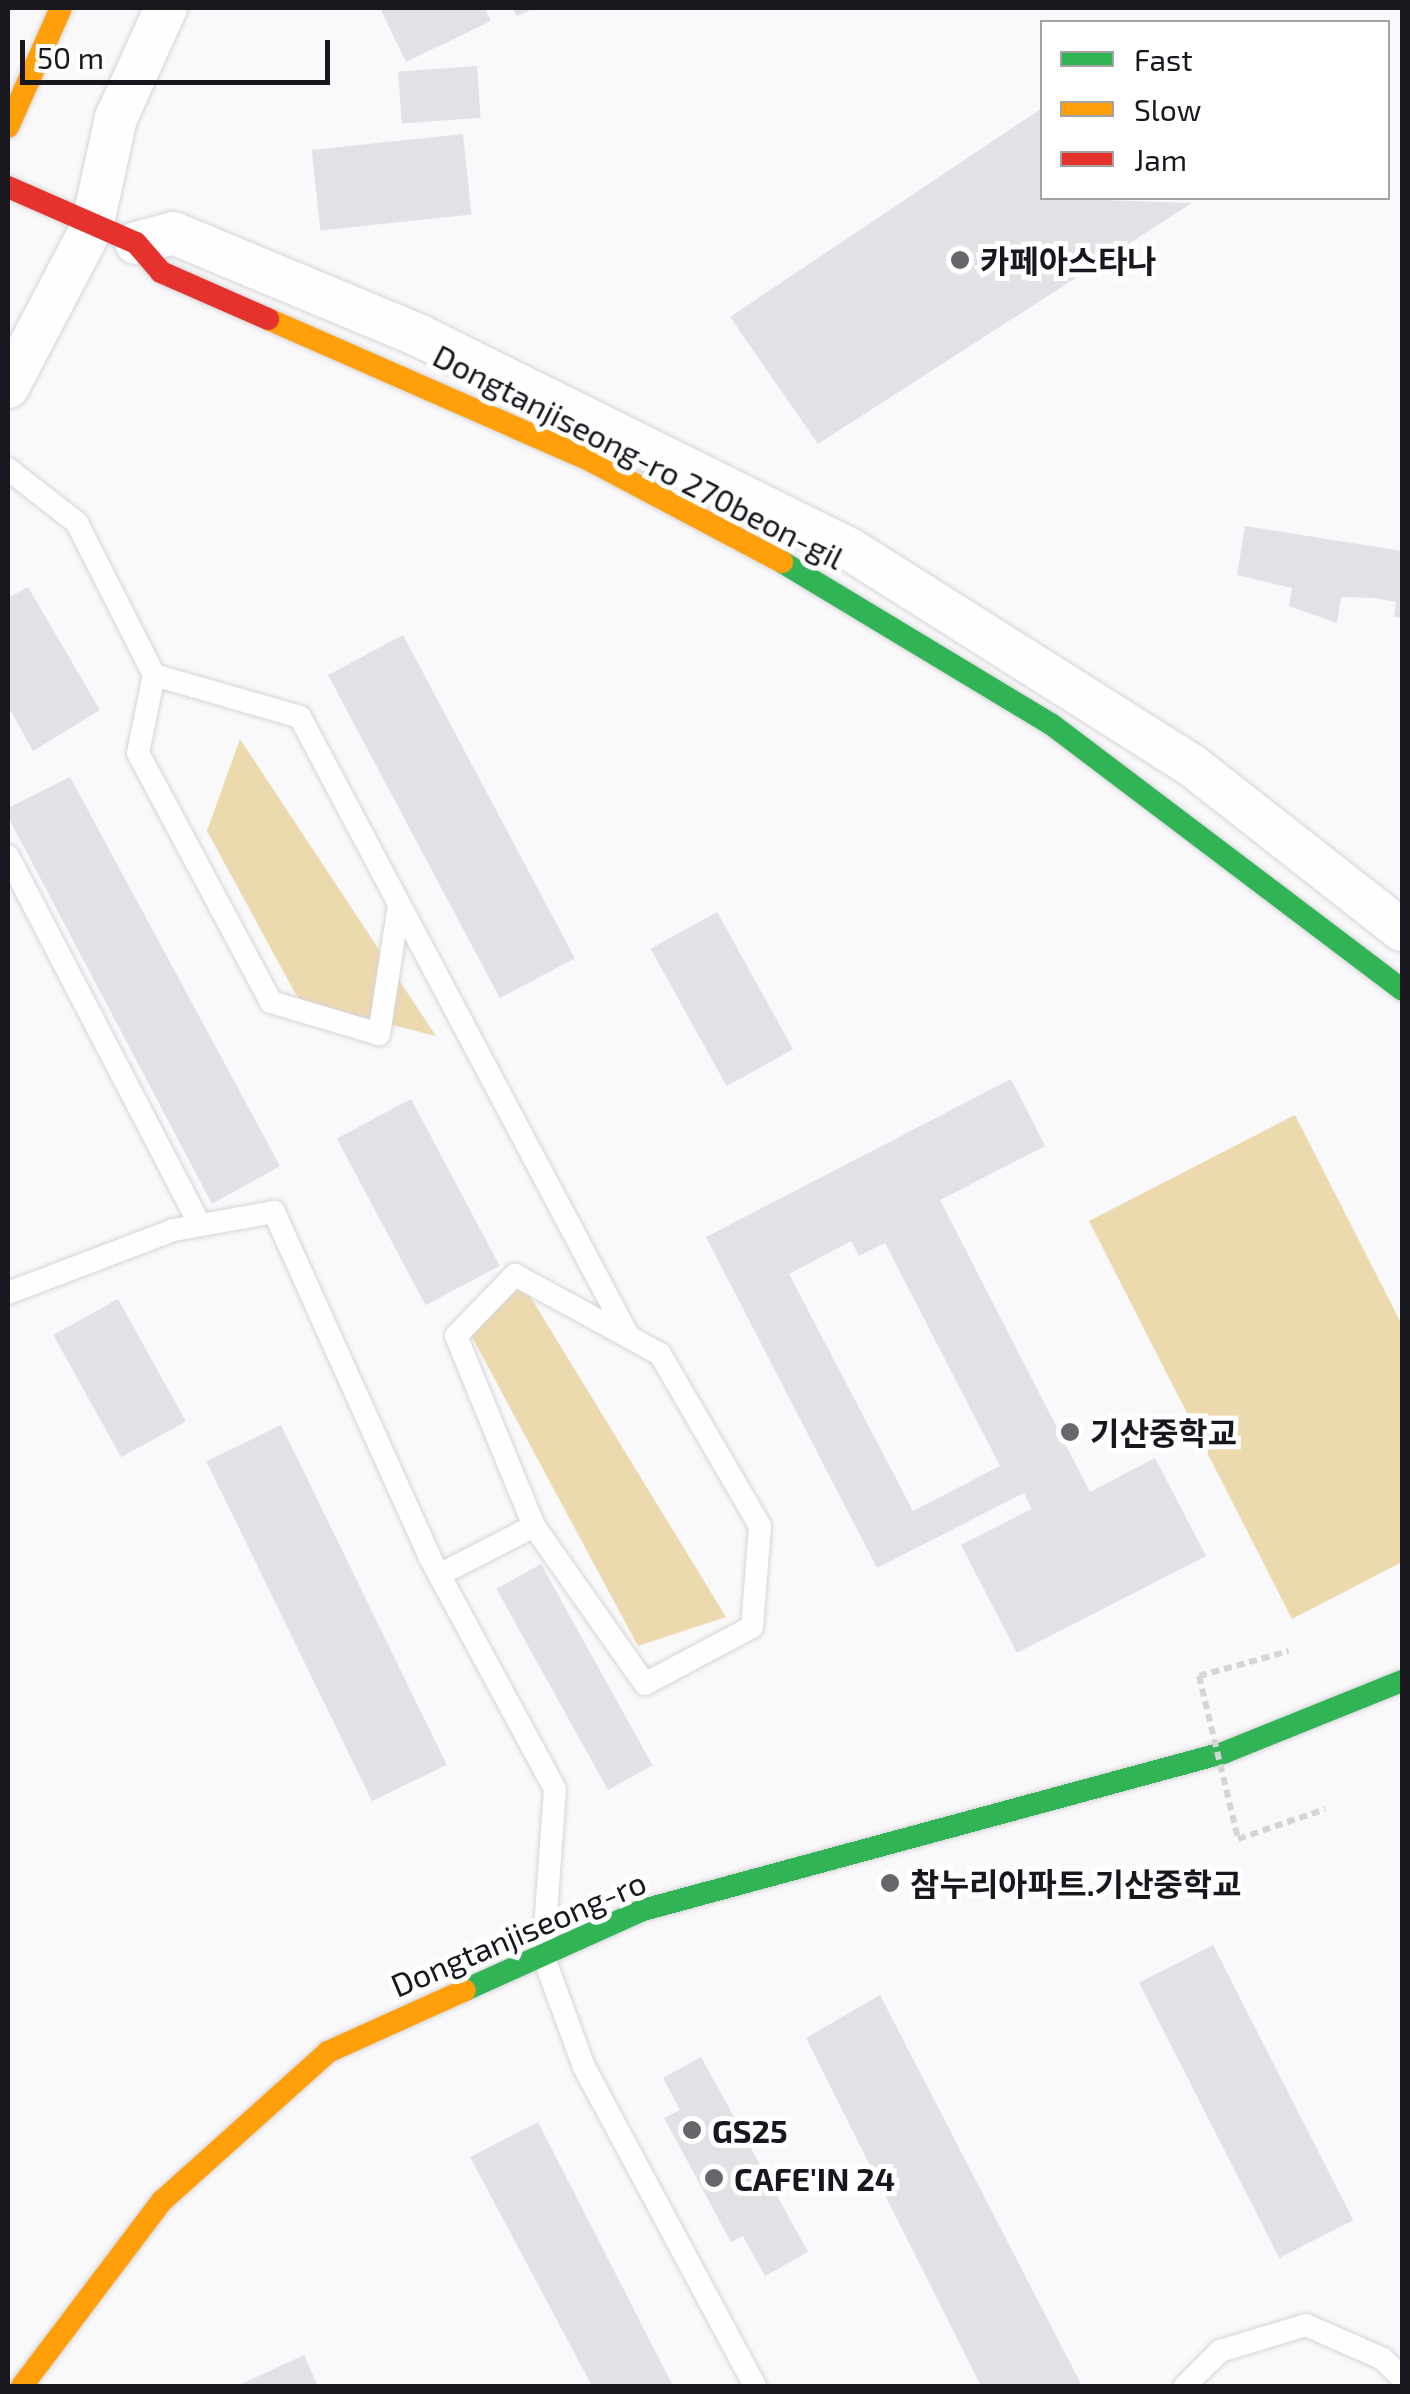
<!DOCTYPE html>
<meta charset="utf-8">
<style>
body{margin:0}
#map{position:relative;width:1410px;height:2394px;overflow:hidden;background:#f9f8fa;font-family:"Exo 2","Noto Sans KR",sans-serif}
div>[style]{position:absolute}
.green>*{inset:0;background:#edd9ae}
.building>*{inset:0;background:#e3e1e6;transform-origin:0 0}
.path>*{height:6px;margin-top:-3px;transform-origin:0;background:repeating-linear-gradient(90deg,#d5d5d6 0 8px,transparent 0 13px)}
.roads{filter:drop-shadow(0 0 2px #d5d4d8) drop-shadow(0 0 2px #d5d4d8)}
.lane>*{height:22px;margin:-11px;padding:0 11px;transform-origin:11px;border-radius:11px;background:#fefefe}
.street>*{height:42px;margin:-21px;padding:0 21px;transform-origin:21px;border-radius:21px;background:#fefefe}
.fast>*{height:22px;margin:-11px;padding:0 11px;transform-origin:11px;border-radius:11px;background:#30b455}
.slow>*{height:22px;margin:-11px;padding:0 11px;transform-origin:11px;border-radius:11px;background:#ff9f0a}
.jam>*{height:22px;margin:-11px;padding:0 11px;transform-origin:11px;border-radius:11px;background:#e5322d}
.path-bridge>*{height:6px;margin-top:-3px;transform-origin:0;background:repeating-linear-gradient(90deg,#d5d5d6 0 8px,transparent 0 13px)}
.dots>*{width:28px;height:28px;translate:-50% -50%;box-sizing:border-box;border:5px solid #fff;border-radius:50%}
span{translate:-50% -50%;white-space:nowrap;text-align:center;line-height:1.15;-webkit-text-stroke:10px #fff;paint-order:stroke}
.poi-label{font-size:32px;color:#19171e;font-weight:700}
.left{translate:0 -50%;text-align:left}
.street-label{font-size:32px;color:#19171e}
.frame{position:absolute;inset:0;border:10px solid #19171e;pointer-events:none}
.legend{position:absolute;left:1040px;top:20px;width:350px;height:180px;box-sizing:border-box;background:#fff;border:2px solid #a3a2a5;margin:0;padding:12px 18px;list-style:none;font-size:30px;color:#19171e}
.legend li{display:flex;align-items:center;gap:20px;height:50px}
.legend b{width:50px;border:2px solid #a3a2a5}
.scale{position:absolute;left:20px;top:40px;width:310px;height:45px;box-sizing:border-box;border:5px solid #19171e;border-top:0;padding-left:12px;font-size:30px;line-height:35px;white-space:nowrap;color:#19171e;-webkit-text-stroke:8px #fff;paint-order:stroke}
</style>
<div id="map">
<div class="green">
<div style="clip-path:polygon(240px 739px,436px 1036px,300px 1002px,207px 831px)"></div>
<div style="clip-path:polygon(1295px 1115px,1402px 1325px,1402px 1562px,1292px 1619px,1089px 1221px)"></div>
<div style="clip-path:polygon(515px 1275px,528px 1293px,726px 1617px,638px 1646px,471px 1335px)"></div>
</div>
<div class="building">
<div style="clip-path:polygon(380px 8px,485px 8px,491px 21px,406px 62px)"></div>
<div style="clip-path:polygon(512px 8px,535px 8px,517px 16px)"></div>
<div style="left:477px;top:66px;width:52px;height:79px;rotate:86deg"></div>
<div style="clip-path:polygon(1042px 108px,1042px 198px,1192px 203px,818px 444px,730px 317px)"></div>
<div style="left:463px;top:134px;width:81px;height:152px;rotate:84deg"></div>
<div style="clip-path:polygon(1245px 526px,1402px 551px,1402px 618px,1394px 617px,1396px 602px,1375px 598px,1341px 597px,1337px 623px,1289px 606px,1292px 588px,1237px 575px)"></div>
<div style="clip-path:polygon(28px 587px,100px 710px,33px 751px,8px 706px,8px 598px)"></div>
<div style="left:403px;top:635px;width:366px;height:85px;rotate:62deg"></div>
<div style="clip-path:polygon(70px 777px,280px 1166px,212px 1204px,8px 817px,8px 808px)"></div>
<div style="left:717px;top:912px;width:157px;height:76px;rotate:61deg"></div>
<div style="clip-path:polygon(evenodd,1011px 1079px,1045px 1146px,940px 1200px,1090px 1492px,1155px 1458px,1206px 1556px,1017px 1653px,961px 1545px,1032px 1509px,1024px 1493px,877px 1568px,706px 1237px,1011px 1079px,851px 1241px,859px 1256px,885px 1243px,1000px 1466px,913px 1511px,789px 1274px,851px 1241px)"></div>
<div style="left:411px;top:1099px;width:189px;height:84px;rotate:62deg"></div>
<div style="left:118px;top:1299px;width:140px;height:74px;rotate:61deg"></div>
<div style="left:281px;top:1425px;width:378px;height:83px;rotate:64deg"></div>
<div style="left:541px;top:1564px;width:230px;height:51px;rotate:61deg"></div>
<div style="left:1213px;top:1945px;width:309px;height:83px;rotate:63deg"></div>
<div style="clip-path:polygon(880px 1995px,1082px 2386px,981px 2386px,806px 2038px)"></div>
<div style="clip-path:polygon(701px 2057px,808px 2252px,765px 2276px,743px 2236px,731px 2242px,664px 2118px,680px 2110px,663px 2078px)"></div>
<div style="clip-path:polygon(538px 2122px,673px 2386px,592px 2386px,470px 2157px)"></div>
<div style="clip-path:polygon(304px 2355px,318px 2386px,237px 2386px)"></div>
</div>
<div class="path">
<div style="left:1199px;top:1676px;width:93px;rotate:-15.5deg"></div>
<div style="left:1238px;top:1839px;width:92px;rotate:-19deg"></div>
</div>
<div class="roads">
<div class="lane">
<div style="left:8px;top:469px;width:88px;rotate:38deg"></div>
<div style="left:77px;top:523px;width:170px;rotate:63.1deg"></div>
<div style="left:8px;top:856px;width:416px;rotate:62.5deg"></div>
<div style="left:399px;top:905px;width:131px;rotate:98.8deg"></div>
<div style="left:379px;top:1034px;width:113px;rotate:-163.5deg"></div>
<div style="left:271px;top:1002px;width:282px;rotate:-118.1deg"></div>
<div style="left:138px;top:753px;width:80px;rotate:-78.4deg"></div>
<div style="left:154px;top:675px;width:152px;rotate:16deg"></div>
<div style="left:300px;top:717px;width:702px;rotate:62.05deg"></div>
<div style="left:515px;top:1275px;width:165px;rotate:28.6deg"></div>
<div style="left:660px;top:1354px;width:199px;rotate:59.8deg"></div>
<div style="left:760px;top:1526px;width:101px;rotate:94.5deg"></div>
<div style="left:752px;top:1627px;width:121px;rotate:152deg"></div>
<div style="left:645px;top:1684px;width:193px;rotate:-125.1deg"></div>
<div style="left:534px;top:1526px;width:205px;rotate:-112.3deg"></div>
<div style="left:456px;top:1336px;width:85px;rotate:-46deg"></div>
<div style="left:8px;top:1293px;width:178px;rotate:-20.8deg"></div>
<div style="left:174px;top:1230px;width:102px;rotate:-10.2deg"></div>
<div style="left:274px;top:1212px;width:377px;rotate:65.7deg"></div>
<div style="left:429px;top:1556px;width:265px;rotate:61.6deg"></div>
<div style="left:555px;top:1789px;width:166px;rotate:94.1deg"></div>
<div style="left:543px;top:1955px;width:119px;rotate:69.9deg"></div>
<div style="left:584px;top:2067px;width:362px;rotate:61.8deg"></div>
<div style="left:439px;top:1575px;width:107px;rotate:-27.3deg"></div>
<div style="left:1185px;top:2386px;width:49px;rotate:-45deg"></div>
<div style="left:1220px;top:2351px;width:90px;rotate:-16.8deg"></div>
<div style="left:1306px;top:2325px;width:84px;rotate:23.8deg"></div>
<div style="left:1383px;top:2359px;width:27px;rotate:45deg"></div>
</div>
<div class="street">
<div style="left:136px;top:243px;width:38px;rotate:-15deg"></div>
<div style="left:173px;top:233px;width:268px;rotate:22.6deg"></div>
<div style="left:420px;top:336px;width:481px;rotate:26.4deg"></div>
<div style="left:851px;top:550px;width:401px;rotate:32.3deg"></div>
<div style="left:1190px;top:764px;width:269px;rotate:38.1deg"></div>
<div style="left:8px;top:387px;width:181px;rotate:-62.3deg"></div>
<div style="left:92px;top:227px;width:112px;rotate:-77.6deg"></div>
<div style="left:116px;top:118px;width:121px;rotate:-65.6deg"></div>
</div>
<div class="fast">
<div style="left:782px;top:562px;width:314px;rotate:31.1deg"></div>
<div style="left:1051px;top:724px;width:440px;rotate:37.1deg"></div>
<div style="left:465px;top:1990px;width:195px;rotate:-24.2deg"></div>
<div style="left:643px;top:1910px;width:601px;rotate:-15.15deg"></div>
<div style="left:1223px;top:1753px;width:193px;rotate:-21.9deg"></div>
</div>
<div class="slow">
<div style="left:8px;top:127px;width:130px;rotate:-66deg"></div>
<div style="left:268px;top:319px;width:355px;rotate:23.7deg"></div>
<div style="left:593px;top:462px;width:214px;rotate:27.9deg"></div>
<div style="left:22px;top:2386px;width:232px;rotate:-52.9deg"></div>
<div style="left:162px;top:2201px;width:223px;rotate:-41.9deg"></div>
<div style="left:328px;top:2052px;width:150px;rotate:-24.3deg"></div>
</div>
<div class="jam">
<div style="left:8px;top:187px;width:140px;rotate:23.6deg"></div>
<div style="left:136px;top:243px;width:38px;rotate:49deg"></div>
<div style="left:161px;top:272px;width:117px;rotate:23.7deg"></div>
</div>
</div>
<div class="path-bridge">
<div style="left:1199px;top:1676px;width:168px;rotate:76.5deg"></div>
</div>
<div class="dots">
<div style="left:960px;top:260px;background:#67666b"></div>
<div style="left:1070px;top:1432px;background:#67666b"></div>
<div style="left:890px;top:1883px;background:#67666b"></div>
<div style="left:692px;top:2130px;background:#67666b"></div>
<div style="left:714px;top:2178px;background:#67666b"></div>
</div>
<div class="poi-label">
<span class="left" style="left:980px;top:260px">카페아스타나</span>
<span class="left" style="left:1090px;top:1432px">기산중학교</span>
<span class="left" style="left:910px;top:1883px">참누리아파트.기산중학교</span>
<span class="left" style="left:712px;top:2130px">GS25</span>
<span class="left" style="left:734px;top:2178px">CAFE'IN 24</span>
</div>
<div class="street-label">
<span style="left:639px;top:456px;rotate:27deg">Dongtanjiseong-ro 270beon-gil</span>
<span style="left:518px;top:1933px;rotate:-23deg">Dongtanjiseong-ro</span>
</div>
<div class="frame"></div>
<ul class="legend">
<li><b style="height:12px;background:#30b455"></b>Fast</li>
<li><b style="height:12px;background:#ff9f0a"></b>Slow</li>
<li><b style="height:12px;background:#e5322d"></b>Jam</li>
</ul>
<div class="scale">50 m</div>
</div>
